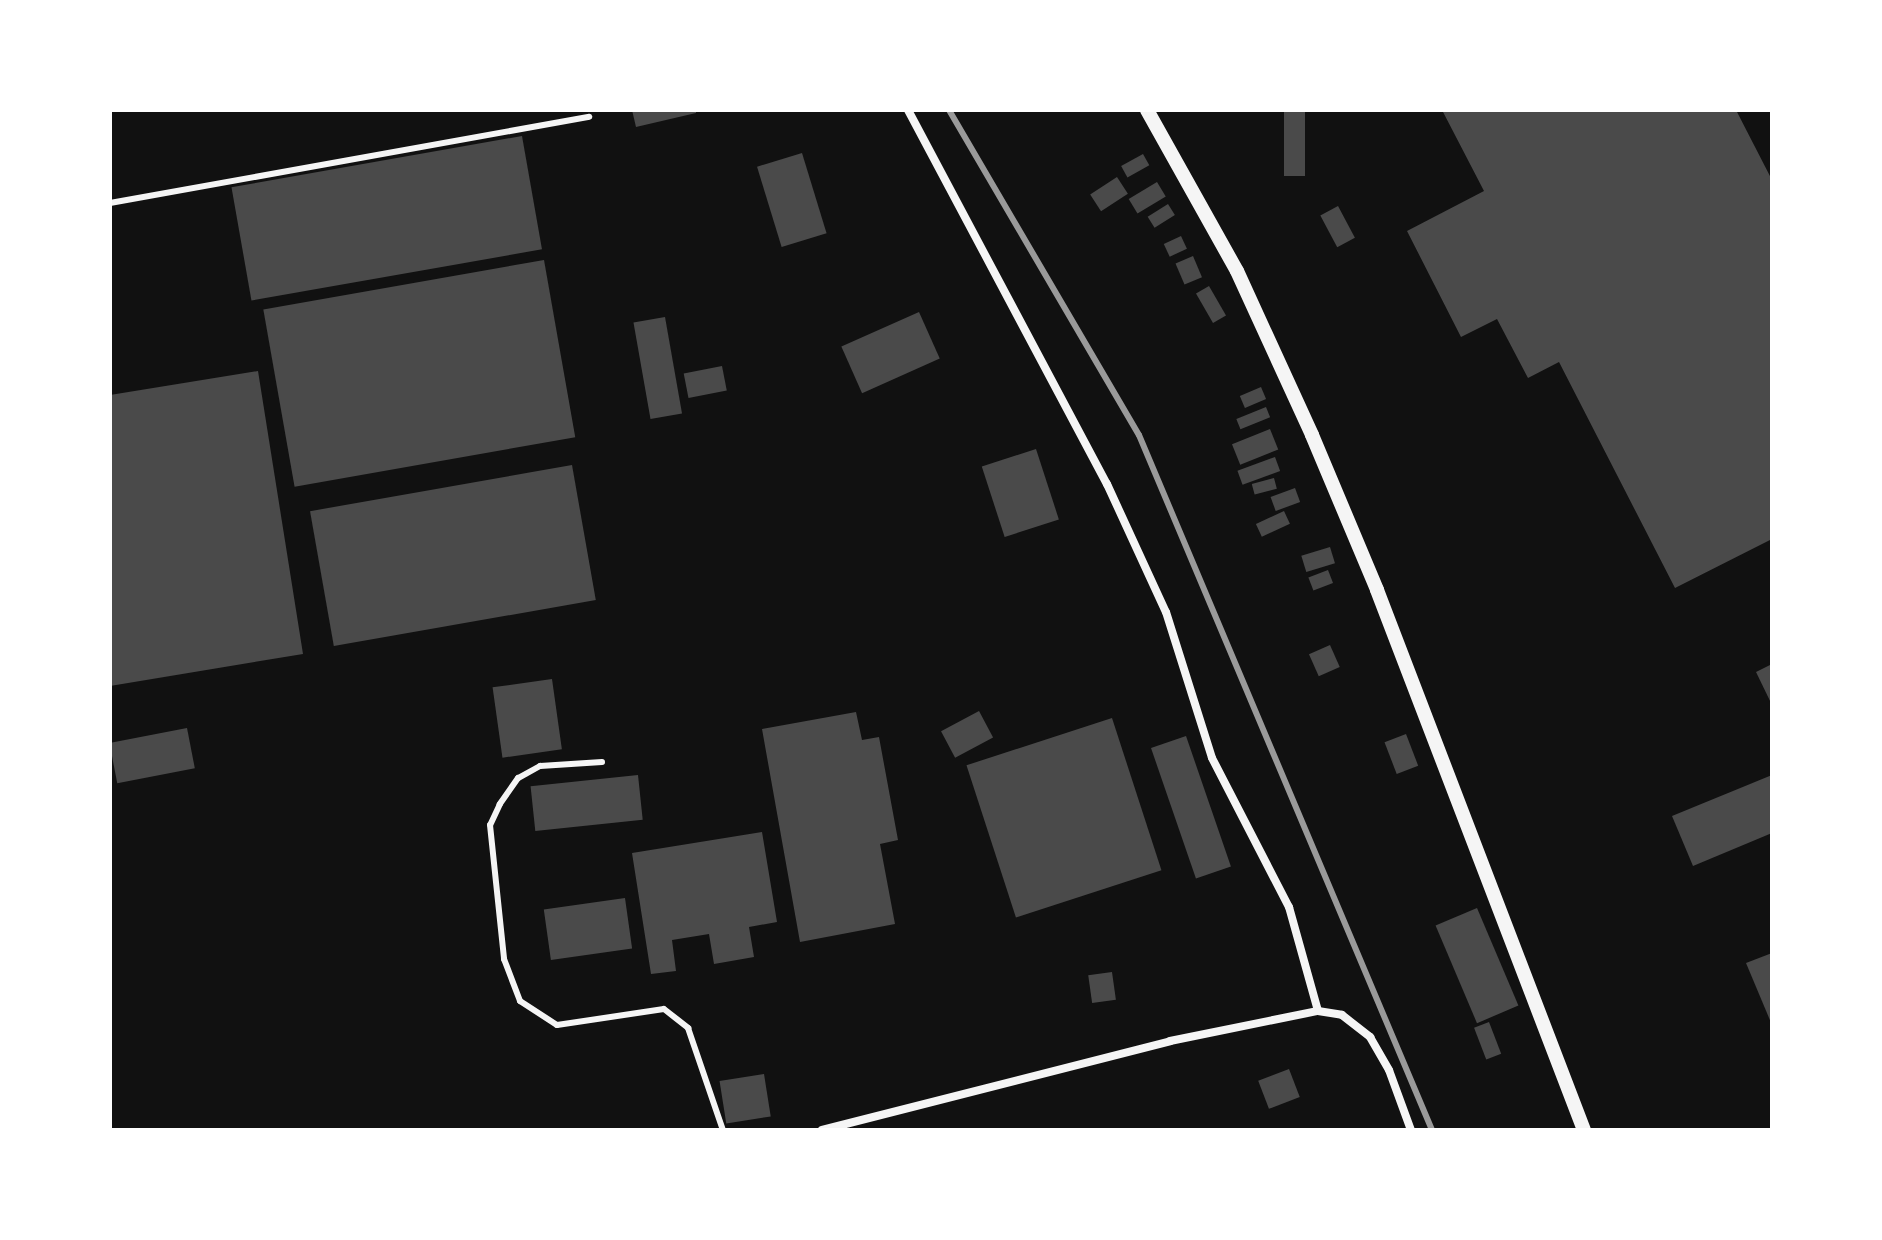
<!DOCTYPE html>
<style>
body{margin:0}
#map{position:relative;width:1882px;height:1240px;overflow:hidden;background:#111;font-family:Montserrat,sans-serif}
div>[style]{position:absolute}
.building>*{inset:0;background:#4a4a4a;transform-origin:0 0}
.service>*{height:6px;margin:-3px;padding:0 3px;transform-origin:3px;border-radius:3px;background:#f5f5f5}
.minor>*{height:8px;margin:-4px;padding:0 4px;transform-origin:4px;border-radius:4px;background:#f5f5f5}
.tertiary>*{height:14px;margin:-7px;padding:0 7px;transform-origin:7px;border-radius:7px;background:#f5f5f5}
.rail>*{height:6px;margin:-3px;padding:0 3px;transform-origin:3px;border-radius:3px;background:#9a9a9a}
span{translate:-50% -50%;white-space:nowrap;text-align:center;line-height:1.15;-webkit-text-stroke:7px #fff;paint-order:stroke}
.frame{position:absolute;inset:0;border:112px solid #fff;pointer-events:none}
</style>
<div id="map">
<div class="building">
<div style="clip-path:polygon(632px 110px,696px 110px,696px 113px,636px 127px)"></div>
<div style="left:1284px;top:110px;width:21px;height:66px"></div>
<div style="clip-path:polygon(1442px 110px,1736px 110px,1772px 180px,1772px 539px,1675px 588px,1559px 362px,1528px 378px,1497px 319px,1461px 337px,1407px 231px,1484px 191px)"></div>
<div style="left:522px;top:136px;width:115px;height:295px;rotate:80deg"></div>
<div style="left:802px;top:153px;width:84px;height:47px;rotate:73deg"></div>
<div style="left:1143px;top:154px;width:13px;height:25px;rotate:61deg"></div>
<div style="left:1117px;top:177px;width:20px;height:32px;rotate:57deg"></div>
<div style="left:1157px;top:182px;width:17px;height:33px;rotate:59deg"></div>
<div style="left:1168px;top:204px;width:13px;height:24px;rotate:58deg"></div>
<div style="left:1338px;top:206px;width:36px;height:20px;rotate:62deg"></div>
<div style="left:1181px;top:236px;width:14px;height:19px;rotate:65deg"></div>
<div style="left:1193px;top:256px;width:23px;height:19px;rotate:67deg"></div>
<div style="left:544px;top:260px;width:180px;height:285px;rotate:80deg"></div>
<div style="left:1209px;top:286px;width:34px;height:15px;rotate:60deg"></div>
<div style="left:919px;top:312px;width:51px;height:85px;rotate:66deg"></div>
<div style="left:665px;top:317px;width:98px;height:32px;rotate:80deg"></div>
<div style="left:722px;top:366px;width:25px;height:39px;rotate:79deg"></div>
<div style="clip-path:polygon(258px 371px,303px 654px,110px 686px,110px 395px)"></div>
<div style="left:1261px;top:387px;width:13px;height:23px;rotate:67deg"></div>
<div style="left:1266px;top:407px;width:11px;height:32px;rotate:68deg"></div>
<div style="left:1270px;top:429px;width:22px;height:41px;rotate:68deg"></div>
<div style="left:1036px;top:449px;width:74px;height:57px;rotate:72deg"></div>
<div style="left:1275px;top:457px;width:15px;height:40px;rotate:70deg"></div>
<div style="left:572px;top:465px;width:137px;height:266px;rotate:80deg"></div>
<div style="left:1274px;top:478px;width:11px;height:23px;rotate:75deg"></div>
<div style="left:1295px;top:488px;width:15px;height:26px;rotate:70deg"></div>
<div style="left:1284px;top:511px;width:14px;height:31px;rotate:65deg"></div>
<div style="left:1330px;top:547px;width:17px;height:30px;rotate:73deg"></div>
<div style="left:1328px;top:570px;width:14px;height:21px;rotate:69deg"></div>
<div style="left:1330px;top:645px;width:24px;height:23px;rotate:66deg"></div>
<div style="clip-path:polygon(1772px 664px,1772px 705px,1756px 672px)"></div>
<div style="left:552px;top:679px;width:71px;height:60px;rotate:82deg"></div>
<div style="left:979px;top:711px;width:30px;height:43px;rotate:62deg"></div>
<div style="clip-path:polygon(856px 712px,862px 740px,879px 737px,898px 840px,880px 844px,895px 924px,800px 942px,762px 729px)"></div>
<div style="left:1112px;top:718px;width:160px;height:153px;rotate:72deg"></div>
<div style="left:187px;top:728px;width:41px;height:79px;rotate:79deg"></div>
<div style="left:1406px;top:734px;width:34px;height:23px;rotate:69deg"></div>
<div style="left:1186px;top:736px;width:138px;height:37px;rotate:71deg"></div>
<div style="left:638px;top:775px;width:45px;height:108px;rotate:84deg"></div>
<div style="clip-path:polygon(1772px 775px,1772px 833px,1693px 866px,1672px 816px)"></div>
<div style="clip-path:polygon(762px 832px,777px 922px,749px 927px,754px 957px,714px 964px,709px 934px,672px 940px,676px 971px,651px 974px,632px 853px)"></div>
<div style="left:625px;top:898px;width:51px;height:82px;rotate:82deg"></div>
<div style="left:1477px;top:908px;width:106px;height:45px;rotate:67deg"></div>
<div style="clip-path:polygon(1772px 953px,1772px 1025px,1746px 963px)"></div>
<div style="left:1112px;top:972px;width:28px;height:24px;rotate:82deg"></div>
<div style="left:1489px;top:1022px;width:34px;height:16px;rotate:69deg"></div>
<div style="left:1289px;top:1069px;width:30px;height:33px;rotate:69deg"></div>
<div style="left:764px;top:1074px;width:43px;height:45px;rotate:81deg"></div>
</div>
<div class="service">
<div style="left:110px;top:203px;width:487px;rotate:-10.2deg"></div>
<div style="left:602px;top:762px;width:62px;rotate:176.3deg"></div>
<div style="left:540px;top:766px;width:25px;rotate:151deg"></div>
<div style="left:518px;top:778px;width:32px;rotate:125deg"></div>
<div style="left:500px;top:804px;width:23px;rotate:115deg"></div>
<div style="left:490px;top:825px;width:135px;rotate:84deg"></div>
<div style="left:504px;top:959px;width:45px;rotate:69.1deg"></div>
<div style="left:520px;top:1001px;width:44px;rotate:33deg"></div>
<div style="left:557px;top:1025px;width:108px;rotate:-8.5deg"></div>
<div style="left:664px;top:1009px;width:31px;rotate:38deg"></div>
<div style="left:688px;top:1028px;width:108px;rotate:71.1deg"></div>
</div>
<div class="minor">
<div style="left:908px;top:110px;width:424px;rotate:62deg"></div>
<div style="left:1107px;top:484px;width:141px;rotate:65.3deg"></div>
<div style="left:1166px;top:612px;width:153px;rotate:72.5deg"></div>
<div style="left:1212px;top:758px;width:168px;rotate:62.7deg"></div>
<div style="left:1289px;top:907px;width:108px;rotate:74.4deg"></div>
<div style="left:822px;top:1130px;width:359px;rotate:-14.3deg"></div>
<div style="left:1170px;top:1041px;width:151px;rotate:-11.5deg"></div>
<div style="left:1318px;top:1011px;width:24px;rotate:9deg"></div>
<div style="left:1342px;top:1015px;width:36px;rotate:38deg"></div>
<div style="left:1370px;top:1037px;width:38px;rotate:60deg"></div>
<div style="left:1389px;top:1070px;width:64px;rotate:69.9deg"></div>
</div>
<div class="tertiary">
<div style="left:1147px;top:110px;width:184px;rotate:60.8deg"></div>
<div style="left:1237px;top:271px;width:180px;rotate:65.4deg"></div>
<div style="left:1312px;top:435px;width:168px;rotate:67.2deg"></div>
<div style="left:1377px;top:590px;width:578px;rotate:69.03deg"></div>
</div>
<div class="rail">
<div style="left:949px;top:110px;width:376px;rotate:59.7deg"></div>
<div style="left:1139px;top:435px;width:754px;rotate:67.14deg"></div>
</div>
<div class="frame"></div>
</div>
